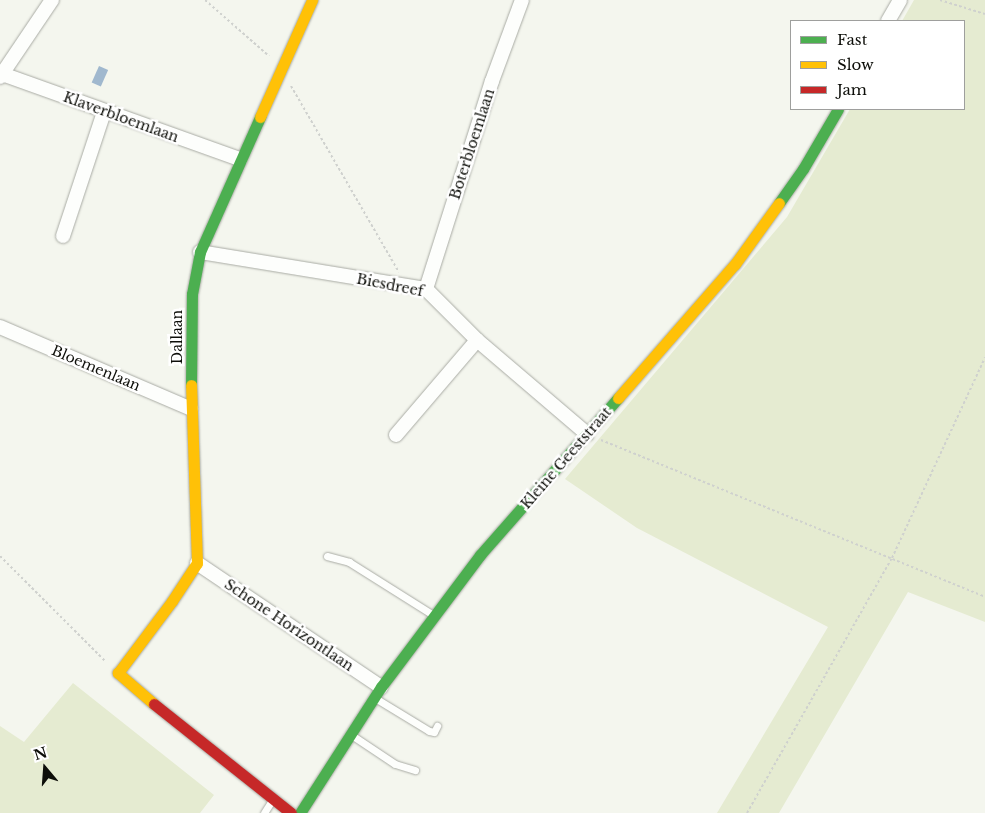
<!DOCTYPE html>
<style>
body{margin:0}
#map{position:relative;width:985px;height:813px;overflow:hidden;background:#f4f6ee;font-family:"Libre Baskerville",serif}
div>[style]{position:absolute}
.green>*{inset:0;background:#e5ebd1}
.water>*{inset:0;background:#a0b8ce;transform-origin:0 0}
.path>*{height:2px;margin-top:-1px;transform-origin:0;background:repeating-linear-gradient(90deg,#cfd1ce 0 2.5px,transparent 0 5px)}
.roads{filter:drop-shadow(0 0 1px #a9aba4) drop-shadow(0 0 1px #a9aba4)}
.lane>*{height:7px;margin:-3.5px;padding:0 3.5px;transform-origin:3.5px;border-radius:3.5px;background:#fdfefc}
.street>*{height:14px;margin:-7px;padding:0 7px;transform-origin:7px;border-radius:7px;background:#fdfefc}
.fast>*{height:11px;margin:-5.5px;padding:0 5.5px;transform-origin:5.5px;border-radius:5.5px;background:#4caf50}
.slow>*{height:11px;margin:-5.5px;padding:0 5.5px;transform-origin:5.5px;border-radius:5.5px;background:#ffc107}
.jam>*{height:11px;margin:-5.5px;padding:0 5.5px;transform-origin:5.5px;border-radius:5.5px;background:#c62828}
span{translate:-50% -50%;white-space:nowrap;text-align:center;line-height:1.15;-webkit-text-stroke:5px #fff;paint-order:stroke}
.street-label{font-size:14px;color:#0d0e09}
.legend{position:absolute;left:790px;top:20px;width:175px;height:90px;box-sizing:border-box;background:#fff;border:1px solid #9e9f9d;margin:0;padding:6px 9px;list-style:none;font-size:15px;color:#0d0e09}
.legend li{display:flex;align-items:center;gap:10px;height:25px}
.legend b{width:25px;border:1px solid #9e9f9d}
.north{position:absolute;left:20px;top:743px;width:50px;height:50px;-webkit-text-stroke:4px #fff;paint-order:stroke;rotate:342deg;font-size:14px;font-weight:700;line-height:20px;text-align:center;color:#0d0e09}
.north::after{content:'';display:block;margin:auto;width:18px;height:22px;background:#0d0e09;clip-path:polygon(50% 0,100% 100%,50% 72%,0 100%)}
</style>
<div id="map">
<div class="green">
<div style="clip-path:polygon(914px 0,985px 0,985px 622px,908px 592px,779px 813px,717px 813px,828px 627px,637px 528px,565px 479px,787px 217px,850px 109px,964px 109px,964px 21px,902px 21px)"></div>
<div style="clip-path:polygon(73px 683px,214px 795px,200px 813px,0 813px,0 726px,24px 742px)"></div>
</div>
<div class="water">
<div style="left:99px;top:66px;width:10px;height:18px;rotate:24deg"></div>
</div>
<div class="path">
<div style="left:205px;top:0;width:85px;rotate:41.2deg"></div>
<div style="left:940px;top:0;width:47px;rotate:17.3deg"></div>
<div style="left:291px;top:86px;width:215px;rotate:59.9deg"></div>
<div style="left:601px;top:440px;width:415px;rotate:22.2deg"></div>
<div style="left:0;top:556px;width:150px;rotate:45deg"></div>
<div style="left:747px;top:813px;width:293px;rotate:-60.4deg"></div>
<div style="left:892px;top:558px;width:221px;rotate:-65.1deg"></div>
</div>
<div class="roads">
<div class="lane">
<div style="left:327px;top:556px;width:23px;rotate:15deg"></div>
<div style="left:349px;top:562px;width:99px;rotate:32.2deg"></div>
<div style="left:375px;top:698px;width:63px;rotate:31.4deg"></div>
<div style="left:429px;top:731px;width:5px;rotate:11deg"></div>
<div style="left:434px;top:732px;width:7px;rotate:-63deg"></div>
<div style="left:353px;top:736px;width:50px;rotate:33.7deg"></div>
<div style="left:395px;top:764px;width:21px;rotate:17deg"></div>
<div style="left:264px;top:813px;width:15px;rotate:-58deg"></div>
</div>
<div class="street">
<div style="left:888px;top:21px;width:24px;rotate:-60deg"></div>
<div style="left:2px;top:74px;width:253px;rotate:19.7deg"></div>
<div style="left:0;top:77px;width:93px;rotate:-56deg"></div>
<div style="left:63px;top:236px;width:131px;rotate:-71.7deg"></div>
<div style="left:200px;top:252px;width:229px;rotate:9.3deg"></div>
<div style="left:426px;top:289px;width:72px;rotate:45deg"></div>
<div style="left:477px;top:340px;width:145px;rotate:40.5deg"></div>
<div style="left:426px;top:289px;width:218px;rotate:-72.4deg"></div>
<div style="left:492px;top:81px;width:86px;rotate:-69.7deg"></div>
<div style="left:0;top:327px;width:208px;rotate:23.2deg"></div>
<div style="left:396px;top:435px;width:125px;rotate:-49.5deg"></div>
<div style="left:197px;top:563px;width:222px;rotate:34deg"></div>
</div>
<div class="fast">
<div style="left:779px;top:203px;width:42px;rotate:-54.8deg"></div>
<div style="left:803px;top:169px;width:69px;rotate:-59.7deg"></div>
<div style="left:191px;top:385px;width:91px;rotate:-89.4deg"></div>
<div style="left:192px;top:294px;width:43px;rotate:-79.2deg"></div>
<div style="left:200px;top:252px;width:148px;rotate:-66deg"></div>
<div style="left:300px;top:813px;width:150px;rotate:-57.3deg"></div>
<div style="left:381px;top:687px;width:165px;rotate:-53.1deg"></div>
<div style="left:480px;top:555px;width:209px;rotate:-48.7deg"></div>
</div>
<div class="slow">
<div style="left:260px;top:117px;width:128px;rotate:-66deg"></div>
<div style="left:618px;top:398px;width:178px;rotate:-48.9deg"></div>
<div style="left:735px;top:264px;width:75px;rotate:-54.2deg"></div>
<div style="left:154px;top:704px;width:48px;rotate:-139.3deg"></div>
<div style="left:118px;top:673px;width:90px;rotate:-53.1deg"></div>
<div style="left:172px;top:601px;width:45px;rotate:-56.7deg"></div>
<div style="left:197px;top:563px;width:178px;rotate:-91.9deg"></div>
</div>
<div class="jam">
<div style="left:154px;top:704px;width:175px;rotate:38.5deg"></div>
</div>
</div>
<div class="street-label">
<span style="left:121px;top:117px;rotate:20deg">Klaverbloemlaan</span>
<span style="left:472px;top:144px;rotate:-72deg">Boterbloemlaan</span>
<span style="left:390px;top:285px;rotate:11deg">Biesdreef</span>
<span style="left:177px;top:337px;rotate:-90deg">Dallaan</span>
<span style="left:96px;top:368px;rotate:23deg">Bloemenlaan</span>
<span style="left:566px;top:458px;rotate:-49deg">Kleine Geeststraat</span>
<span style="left:289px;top:625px;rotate:34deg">Schone Horizontlaan</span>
</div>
<ul class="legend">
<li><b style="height:6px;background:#4caf50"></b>Fast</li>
<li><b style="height:6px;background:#ffc107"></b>Slow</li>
<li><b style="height:6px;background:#c62828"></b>Jam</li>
</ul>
<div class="north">N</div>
</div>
